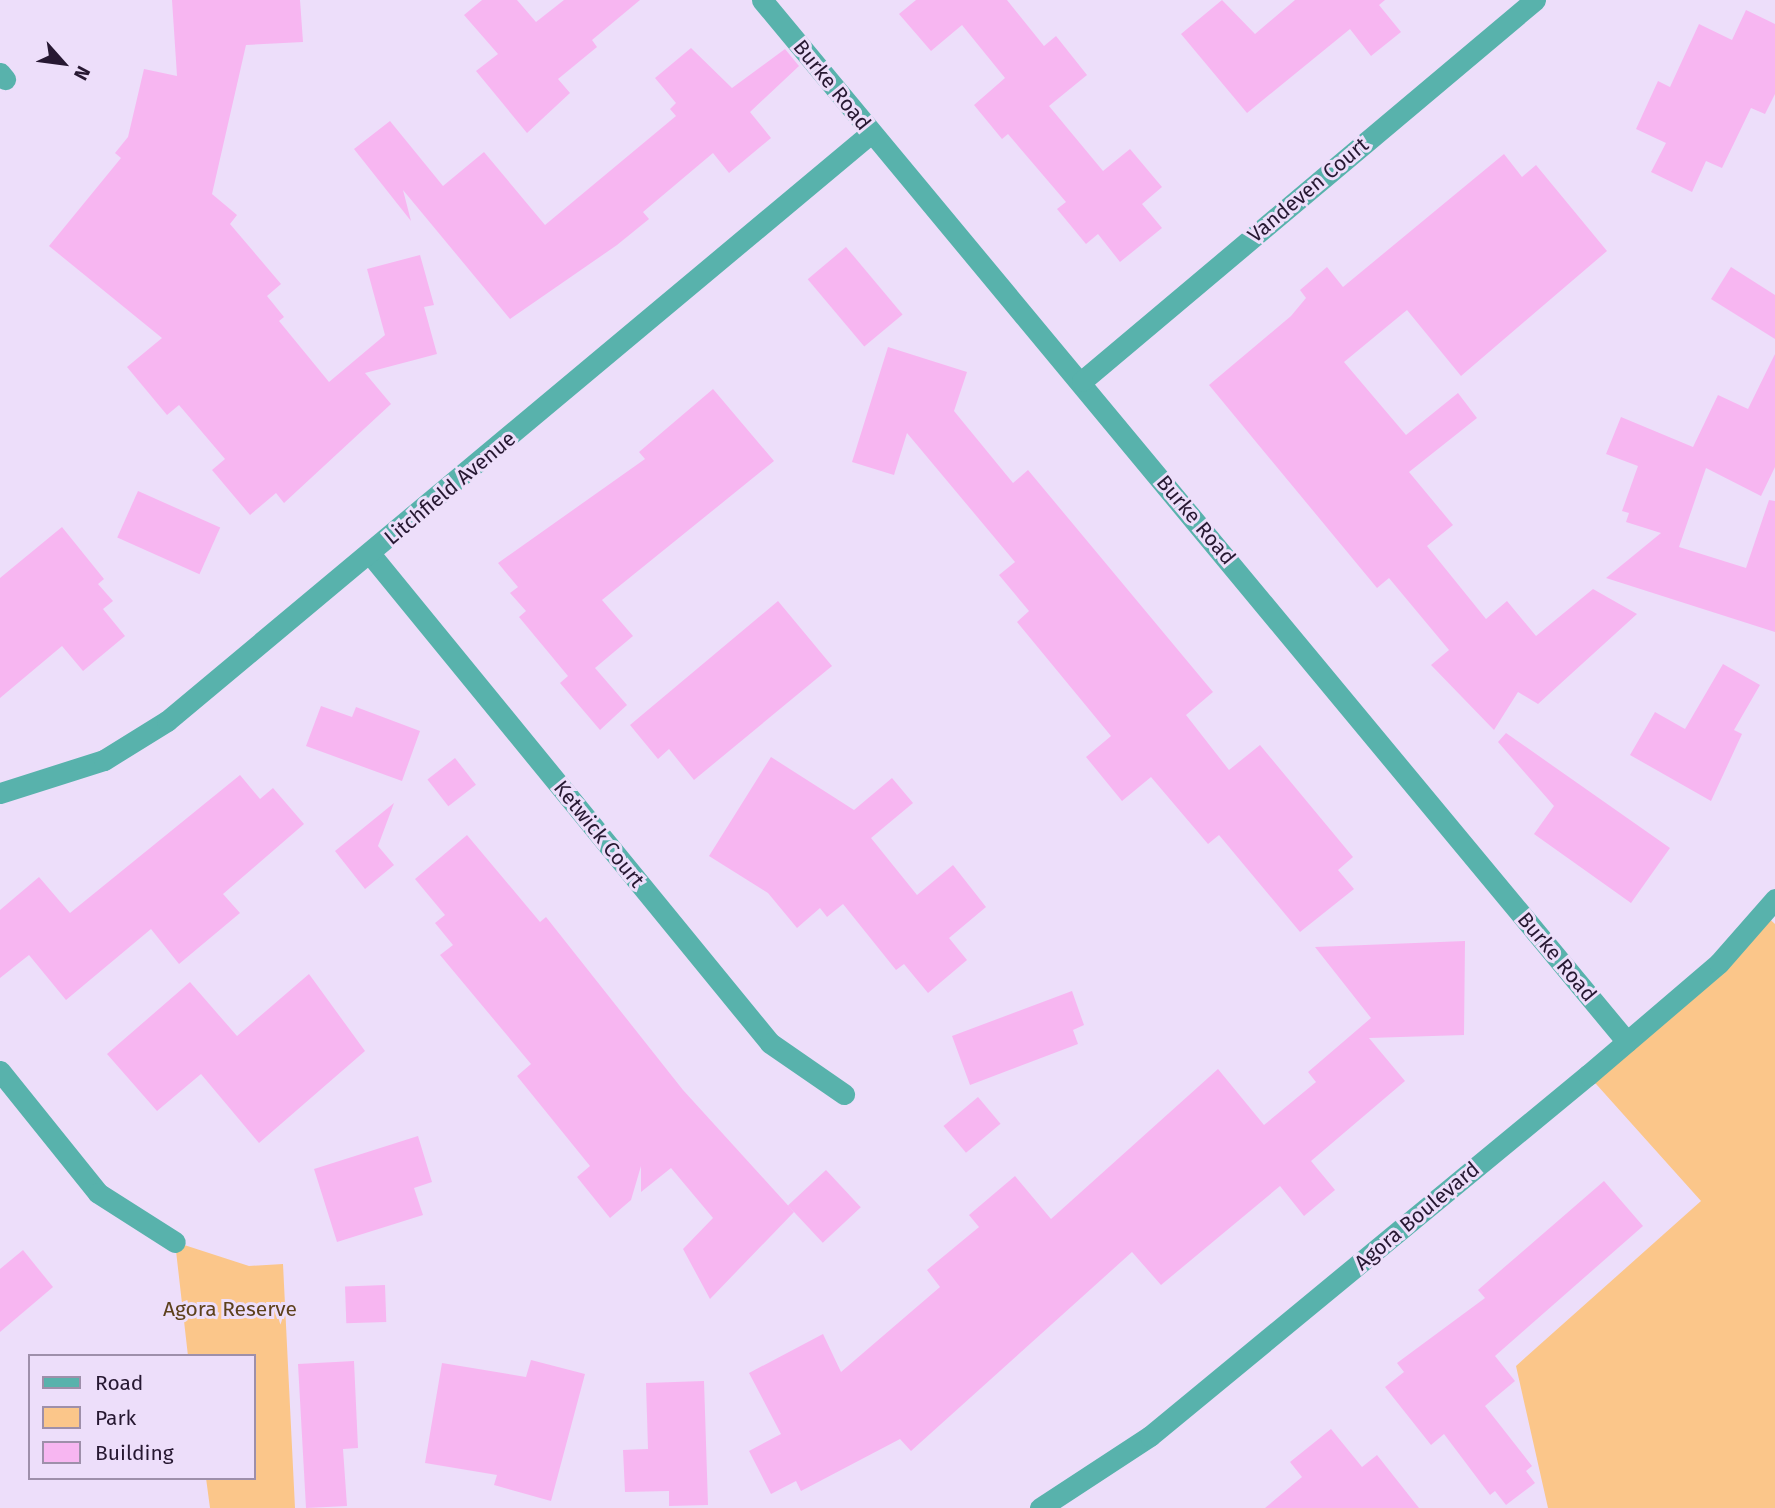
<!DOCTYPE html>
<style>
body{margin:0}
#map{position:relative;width:1775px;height:1508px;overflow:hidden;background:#eddefa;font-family:"Fira Sans",sans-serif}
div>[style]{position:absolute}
.green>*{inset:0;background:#fbc68a}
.building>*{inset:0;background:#f7b6f1;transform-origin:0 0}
.minor>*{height:21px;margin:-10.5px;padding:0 10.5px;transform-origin:10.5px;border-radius:10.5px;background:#58b2ac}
span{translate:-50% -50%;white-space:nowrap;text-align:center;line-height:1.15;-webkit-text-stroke:6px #eddefa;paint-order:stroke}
.street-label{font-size:21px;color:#271832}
.park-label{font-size:21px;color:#5d401c}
.legend{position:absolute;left:28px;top:1354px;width:228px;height:126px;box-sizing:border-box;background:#eddefa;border:2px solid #9e8faa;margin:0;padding:9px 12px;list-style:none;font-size:21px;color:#271832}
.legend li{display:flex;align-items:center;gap:14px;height:35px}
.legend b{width:35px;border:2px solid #9e8faa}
.north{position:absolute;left:28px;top:28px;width:70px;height:70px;-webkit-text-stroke:5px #eddefa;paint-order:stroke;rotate:118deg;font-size:19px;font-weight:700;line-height:28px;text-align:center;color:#271832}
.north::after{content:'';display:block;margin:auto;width:24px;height:32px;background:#271832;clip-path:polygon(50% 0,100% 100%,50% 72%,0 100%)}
</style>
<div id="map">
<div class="green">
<div style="clip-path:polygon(1764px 914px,1775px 924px,1775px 1508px,1548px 1508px,1516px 1366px,1701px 1201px,1588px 1075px)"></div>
<div style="clip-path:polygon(175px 1242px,249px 1266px,283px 1264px,295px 1508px,210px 1508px,206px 1478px,254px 1478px,254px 1356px,188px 1356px)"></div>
</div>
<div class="building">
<div style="clip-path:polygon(172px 0,300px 0,303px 42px,246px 45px,212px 194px,237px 215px,230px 224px,281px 284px,267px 296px,284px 317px,279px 321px,329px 382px,385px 335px,367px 269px,420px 255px,434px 305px,424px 307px,437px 354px,365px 373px,391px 404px,284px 503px,276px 493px,250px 515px,212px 470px,225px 459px,179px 405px,167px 415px,127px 367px,162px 338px,49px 246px,121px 158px,115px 153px,128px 137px,144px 69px,177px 76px)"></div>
<div style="clip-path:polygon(482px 0,517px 0,536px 22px,564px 0,640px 0,592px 40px,597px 47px,558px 79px,570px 93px,527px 133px,476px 71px,498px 54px,464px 15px)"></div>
<div style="clip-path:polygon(916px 0,1007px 0,1044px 46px,1056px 36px,1087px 75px,1049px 106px,1103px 171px,1130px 149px,1162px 187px,1142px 204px,1162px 228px,1120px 262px,1098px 234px,1086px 244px,1057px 209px,1066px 202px,1008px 134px,1002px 139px,974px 105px,1005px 78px,962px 25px,931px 51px,899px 14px)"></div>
<div style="clip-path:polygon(1222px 0,1255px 34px,1295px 0,1385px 0,1379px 5px,1401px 32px,1371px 56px,1350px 29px,1247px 113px,1181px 34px)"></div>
<div style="clip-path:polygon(1746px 10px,1775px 24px,1775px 94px,1765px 114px,1751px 108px,1722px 168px,1706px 161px,1692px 192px,1651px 172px,1666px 143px,1636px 129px,1658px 81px,1670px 87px,1699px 24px,1732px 40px)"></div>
<div style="clip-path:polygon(691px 48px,732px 88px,785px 49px,799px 66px,750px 112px,771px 138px,729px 173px,713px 153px,643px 212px,649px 219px,617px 245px,510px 319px,403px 190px,411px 221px,354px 149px,390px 121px,443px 186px,484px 152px,545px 225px,676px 116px,670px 109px,676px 103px,655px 78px)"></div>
<div style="clip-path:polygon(1504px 154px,1522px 177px,1536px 165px,1607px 251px,1461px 376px,1407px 310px,1344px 362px,1406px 435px,1458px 393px,1477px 418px,1409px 472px,1453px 525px,1427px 546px,1486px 619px,1507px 601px,1536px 636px,1593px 589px,1637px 614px,1538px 704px,1518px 692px,1494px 730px,1431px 665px,1449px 650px,1389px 578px,1377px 588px,1209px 385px,1291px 316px,1306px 298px,1300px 290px,1327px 267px,1343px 287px)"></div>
<div style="left:846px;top:247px;width:88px;height:50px;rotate:50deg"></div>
<div style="clip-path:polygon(1731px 267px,1775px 295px,1775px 339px,1711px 299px)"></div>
<div style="clip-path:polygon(888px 347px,967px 372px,954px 411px,1013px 483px,1028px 470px,1213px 692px,1186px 715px,1229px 770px,1260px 745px,1353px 857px,1338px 870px,1354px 889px,1300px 932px,1219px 835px,1208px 844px,1151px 777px,1122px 801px,1086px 757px,1111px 736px,1017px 622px,1029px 611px,999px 575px,1015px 562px,907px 433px,894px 475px,852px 462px)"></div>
<div style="clip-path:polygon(1775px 354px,1775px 467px,1761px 496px,1706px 468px,1679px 547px,1746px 568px,1769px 500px,1775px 501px,1775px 632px,1606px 578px,1661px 533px,1626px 522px,1629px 513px,1622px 511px,1638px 466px,1606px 454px,1621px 417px,1693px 447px,1718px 395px,1748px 409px)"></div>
<div style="clip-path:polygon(713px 389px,774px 461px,602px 600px,633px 636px,595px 668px,627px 705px,600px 730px,560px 683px,568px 676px,519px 617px,526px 611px,510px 593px,518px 587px,498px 563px,645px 459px,639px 452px)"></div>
<div style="left:138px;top:491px;width:90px;height:51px;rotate:24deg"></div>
<div style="clip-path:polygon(62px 527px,104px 579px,98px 584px,113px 601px,103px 609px,125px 636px,83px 671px,62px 646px,0 698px,0 578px)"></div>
<div style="clip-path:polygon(778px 601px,832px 666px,694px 780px,669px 749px,658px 759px,630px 725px)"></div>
<div style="clip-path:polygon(1723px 664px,1760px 685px,1734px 730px,1742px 734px,1711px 801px,1630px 755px,1655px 712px,1685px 729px)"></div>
<div style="clip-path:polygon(321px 706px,352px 717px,356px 707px,420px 731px,402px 781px,306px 746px)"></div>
<div style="clip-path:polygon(1506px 733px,1670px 848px,1631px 903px,1534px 834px,1554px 806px,1498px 742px)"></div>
<div style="clip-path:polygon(771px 757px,854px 810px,892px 778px,913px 803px,871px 838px,917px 895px,953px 865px,986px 907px,949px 938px,967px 960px,928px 993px,904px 964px,896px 970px,843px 904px,827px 917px,820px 908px,797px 928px,768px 893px,709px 856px)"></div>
<div style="left:455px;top:758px;width:34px;height:35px;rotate:52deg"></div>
<div style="clip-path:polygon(240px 775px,260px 799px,273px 788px,304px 824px,223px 894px,240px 913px,179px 964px,151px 929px,66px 1000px,29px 955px,0 978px,0 910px,39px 877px,70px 913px)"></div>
<div style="clip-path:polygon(394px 803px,378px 846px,394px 865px,365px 889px,335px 851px)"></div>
<div style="clip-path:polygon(467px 835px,540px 922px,546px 917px,683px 1090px,794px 1212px,710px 1299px,683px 1249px,713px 1218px,671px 1168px,641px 1192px,641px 1166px,631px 1200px,610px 1218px,577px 1177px,590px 1166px,517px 1076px,531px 1064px,440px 955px,453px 945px,435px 923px,445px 915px,415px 879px)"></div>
<div style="clip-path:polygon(1465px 941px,1464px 1035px,1369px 1038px,1405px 1081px,1311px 1161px,1335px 1190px,1304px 1216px,1280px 1186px,1161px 1285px,1132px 1252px,911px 1451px,900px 1439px,801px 1491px,796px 1481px,771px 1494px,749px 1451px,781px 1434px,749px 1373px,823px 1334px,841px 1372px,940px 1287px,927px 1270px,979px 1227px,969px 1215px,1015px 1176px,1051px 1219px,1218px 1069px,1264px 1125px,1316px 1082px,1308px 1072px,1371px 1018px,1315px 947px)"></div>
<div style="clip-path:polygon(309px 974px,365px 1051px,259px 1143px,201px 1074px,157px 1111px,107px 1054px,190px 982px,237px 1036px)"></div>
<div style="clip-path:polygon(1072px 991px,1084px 1025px,1073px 1030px,1078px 1044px,970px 1085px,952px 1036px)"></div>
<div style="left:978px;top:1097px;width:35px;height:45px;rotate:50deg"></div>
<div style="clip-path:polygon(418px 1136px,432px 1182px,414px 1188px,423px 1215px,337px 1242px,314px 1169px)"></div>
<div style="left:826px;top:1170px;width:51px;height:52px;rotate:47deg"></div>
<div style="clip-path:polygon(1604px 1181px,1643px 1226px,1495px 1356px,1515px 1381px,1485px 1406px,1532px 1466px,1526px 1471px,1535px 1483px,1506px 1505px,1495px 1491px,1490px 1495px,1444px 1434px,1431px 1445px,1385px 1387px,1404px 1372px,1397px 1363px,1485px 1298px,1478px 1290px)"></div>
<div style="clip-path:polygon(23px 1250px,53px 1287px,0 1332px,0 1269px)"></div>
<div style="left:385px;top:1285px;width:37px;height:40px;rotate:88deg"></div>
<div style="clip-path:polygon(531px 1360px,585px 1374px,551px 1501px,494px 1485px,497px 1475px,425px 1463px,442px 1363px,526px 1377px)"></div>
<div style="clip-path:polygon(354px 1361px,358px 1448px,343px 1449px,347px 1506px,306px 1508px,298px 1364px)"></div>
<div style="clip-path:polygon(704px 1381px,708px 1505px,669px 1506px,669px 1491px,625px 1492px,623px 1450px,648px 1449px,646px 1383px)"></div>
<div style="clip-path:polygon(1331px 1429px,1362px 1467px,1377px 1455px,1419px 1508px,1265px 1508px,1302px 1477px,1290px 1462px)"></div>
</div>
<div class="minor">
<div style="left:762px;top:0;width:1354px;rotate:50.3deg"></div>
<div style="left:0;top:73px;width:8px;rotate:50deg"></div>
<div style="left:1082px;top:381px;width:592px;rotate:-40.07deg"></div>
<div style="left:371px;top:555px;width:630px;rotate:50.73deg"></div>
<div style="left:770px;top:1043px;width:90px;rotate:34.6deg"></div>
<div style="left:0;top:793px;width:109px;rotate:-17.6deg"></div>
<div style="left:104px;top:760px;width:74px;rotate:-31.8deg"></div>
<div style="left:167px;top:721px;width:917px;rotate:-39.87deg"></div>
<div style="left:0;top:1071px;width:156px;rotate:51.2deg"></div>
<div style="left:98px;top:1193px;width:91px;rotate:32.5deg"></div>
<div style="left:1040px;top:1508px;width:131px;rotate:-33.2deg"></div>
<div style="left:1150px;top:1436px;width:568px;rotate:-39.5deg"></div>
<div style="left:1588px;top:1075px;width:172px;rotate:-40.5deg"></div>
<div style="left:1719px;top:963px;width:85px;rotate:-48.8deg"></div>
</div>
<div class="street-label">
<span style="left:832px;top:85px;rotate:51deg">Burke Road</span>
<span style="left:1308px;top:190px;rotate:-40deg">Vandeven Court</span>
<span style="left:450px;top:488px;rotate:-40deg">Litchfield Avenue</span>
<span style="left:1196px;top:520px;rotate:50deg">Burke Road</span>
<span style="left:599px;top:834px;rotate:51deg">Ketwick Court</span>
<span style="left:1557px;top:957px;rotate:50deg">Burke Road</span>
<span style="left:1417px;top:1216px;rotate:-40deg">Agora Boulevard</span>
</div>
<div class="park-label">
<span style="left:230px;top:1309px">Agora Reserve</span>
</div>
<ul class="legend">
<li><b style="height:9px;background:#58b2ac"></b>Road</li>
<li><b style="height:19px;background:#fbc68a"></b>Park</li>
<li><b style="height:19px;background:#f7b6f1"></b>Building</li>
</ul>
<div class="north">N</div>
</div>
